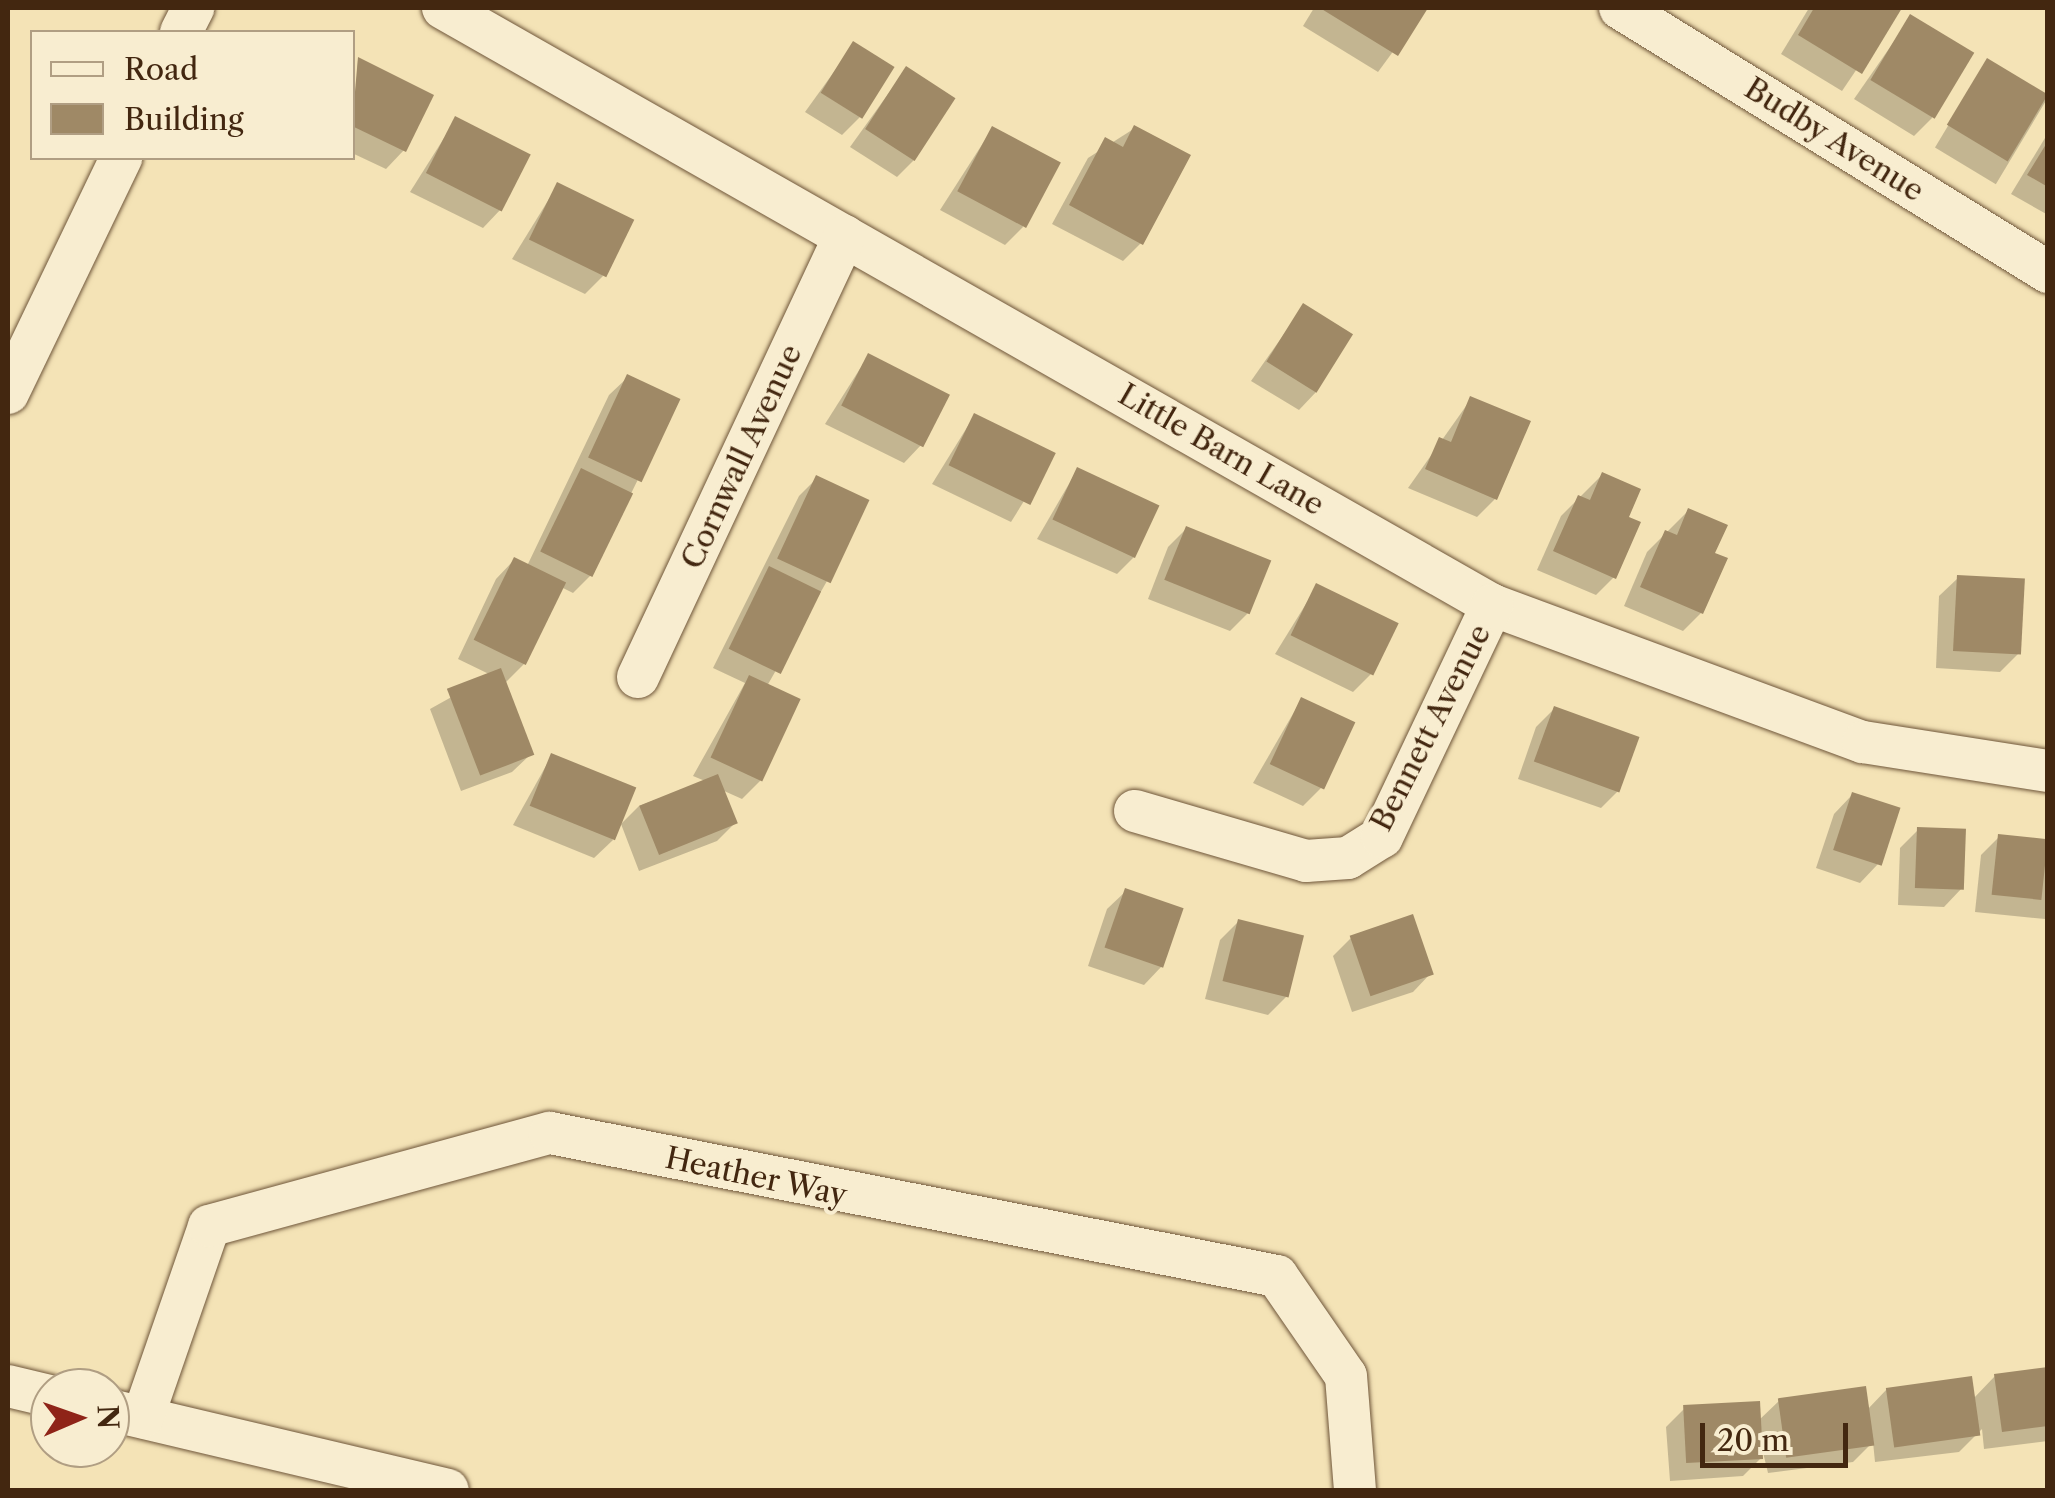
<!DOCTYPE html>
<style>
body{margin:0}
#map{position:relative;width:2055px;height:1498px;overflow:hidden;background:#f4e3b6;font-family:"Libre Caslon Text",serif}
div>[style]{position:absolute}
.shadow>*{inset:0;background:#0003;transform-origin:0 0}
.building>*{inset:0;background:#9f8966;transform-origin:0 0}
.roads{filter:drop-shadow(0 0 2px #6f563a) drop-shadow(0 0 2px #6f563a)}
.street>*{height:42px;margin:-21px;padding:0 21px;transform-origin:21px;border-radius:21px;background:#f8edd0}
span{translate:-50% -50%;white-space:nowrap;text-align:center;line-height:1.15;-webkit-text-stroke:8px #f8edd0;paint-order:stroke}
.street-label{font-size:30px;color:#432710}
.frame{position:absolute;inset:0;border:10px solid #432710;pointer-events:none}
.legend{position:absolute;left:30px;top:30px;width:325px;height:130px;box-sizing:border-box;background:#f8edd0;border:2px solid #b09e83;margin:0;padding:12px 18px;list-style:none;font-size:30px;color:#432710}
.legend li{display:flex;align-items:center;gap:20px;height:50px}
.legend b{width:50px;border:2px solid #b09e83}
.north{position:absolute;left:30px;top:1368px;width:100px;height:100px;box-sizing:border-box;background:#f8edd0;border:2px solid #b09e83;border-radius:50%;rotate:88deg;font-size:28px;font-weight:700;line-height:40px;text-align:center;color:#432710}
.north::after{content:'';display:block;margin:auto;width:35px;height:45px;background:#8f2418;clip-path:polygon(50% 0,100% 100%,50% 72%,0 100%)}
.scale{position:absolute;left:1700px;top:1423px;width:148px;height:45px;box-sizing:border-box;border:5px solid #432710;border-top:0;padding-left:12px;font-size:30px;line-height:35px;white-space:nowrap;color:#432710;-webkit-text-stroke:8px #f8edd0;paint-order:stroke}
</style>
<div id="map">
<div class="shadow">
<div style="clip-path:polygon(1314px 8px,1425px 8px,1378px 72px,1303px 26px)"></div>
<div style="clip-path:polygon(1809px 8px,1898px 8px,1842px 91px,1781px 54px)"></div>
<div style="clip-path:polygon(1911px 17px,1932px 118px,1914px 136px,1854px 99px)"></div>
<div style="clip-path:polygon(854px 44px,860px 117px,842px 135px,805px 112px)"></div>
<div style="clip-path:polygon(358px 60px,404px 150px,386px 169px,352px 153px)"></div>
<div style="left:1987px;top:61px;width:71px;height:101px;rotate:31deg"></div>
<div style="clip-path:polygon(906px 69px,915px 159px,897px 177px,850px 147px)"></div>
<div style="clip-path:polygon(456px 119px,501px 209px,483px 228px,410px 192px)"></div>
<div style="clip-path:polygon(1135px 128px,1141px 243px,1123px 261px,1052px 224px,1088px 158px)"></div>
<div style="clip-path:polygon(992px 129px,1023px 227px,1005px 245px,940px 210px)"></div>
<div style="clip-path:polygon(2048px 133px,2048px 215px,2011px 194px)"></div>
<div style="clip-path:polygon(557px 186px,603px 276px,585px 294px,512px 259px)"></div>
<div style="clip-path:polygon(1303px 307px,1317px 391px,1299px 410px,1251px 381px)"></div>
<div style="clip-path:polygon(868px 356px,922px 444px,904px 463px,825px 424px)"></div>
<div style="clip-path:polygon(628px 377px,677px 400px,591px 575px,573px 593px,561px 587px,524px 664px,504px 684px,531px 754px,512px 772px,461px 791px,430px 709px,491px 675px,458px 659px,496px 579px,514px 560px,527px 566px,609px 395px)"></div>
<div style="clip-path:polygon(1471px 399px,1495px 499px,1477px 517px,1408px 488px)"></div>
<div style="clip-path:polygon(974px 416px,1053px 454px,1011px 522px,932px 484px)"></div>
<div style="clip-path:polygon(1077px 470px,1135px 556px,1117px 574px,1037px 539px)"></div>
<div style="clip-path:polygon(1602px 475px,1614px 577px,1596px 595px,1537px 570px,1561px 516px)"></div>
<div style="clip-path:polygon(817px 478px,827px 581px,767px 686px,798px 700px,760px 781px,742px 799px,722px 790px,735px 823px,717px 841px,639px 871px,621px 824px,639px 806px,705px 781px,693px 776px,745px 683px,713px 668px,799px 496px)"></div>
<div style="clip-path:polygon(1688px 511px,1712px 554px,1701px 613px,1683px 631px,1624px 606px,1647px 552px)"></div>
<div style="clip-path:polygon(1186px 529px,1248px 613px,1230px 631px,1148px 599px,1168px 547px)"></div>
<div style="clip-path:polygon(1958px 578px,2018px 654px,2000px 672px,1936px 668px,1939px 596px)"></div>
<div style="clip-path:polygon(1317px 586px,1371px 674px,1353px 692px,1275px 654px)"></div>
<div style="clip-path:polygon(1301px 700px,1322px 787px,1303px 806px,1253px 783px)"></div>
<div style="clip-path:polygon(1554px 709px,1619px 790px,1601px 808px,1518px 779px,1536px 727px)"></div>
<div style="clip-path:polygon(552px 755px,613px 840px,594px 858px,513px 825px)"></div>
<div style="clip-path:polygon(1852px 795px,1878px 864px,1860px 883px,1816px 868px,1834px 814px)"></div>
<div style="clip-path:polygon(1918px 830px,1962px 888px,1944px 907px,1898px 905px,1900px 848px)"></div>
<div style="clip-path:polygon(1999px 837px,2048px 841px,2045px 919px,1975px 912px,1981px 855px)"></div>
<div style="clip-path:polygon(1126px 891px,1162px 966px,1144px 985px,1088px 966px,1107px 909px)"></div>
<div style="clip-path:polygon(1238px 922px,1286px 997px,1268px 1015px,1205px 999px,1220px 940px)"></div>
<div style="clip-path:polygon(1351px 938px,1431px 973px,1413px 992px,1352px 1012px,1333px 956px)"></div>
<div style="clip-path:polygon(2048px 1369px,2048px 1441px,1984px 1449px,1982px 1429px,1959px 1452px,1875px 1462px,1873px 1442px,1853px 1462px,1768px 1473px,1759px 1436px,1761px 1458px,1743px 1476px,1670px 1481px,1666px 1427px,1684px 1409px,1758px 1421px,1780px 1400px,1867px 1410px,1887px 1389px,1973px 1399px,1995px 1376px)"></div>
</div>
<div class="building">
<div style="clip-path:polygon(1320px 8px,1428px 8px,1398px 56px)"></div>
<div style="clip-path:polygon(1814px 8px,1902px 8px,1862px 74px,1798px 35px)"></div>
<div style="left:1910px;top:14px;width:75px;height:77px;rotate:31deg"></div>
<div style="left:853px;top:41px;width:49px;height:61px;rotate:32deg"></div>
<div style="clip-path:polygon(358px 57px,434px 95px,406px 152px,352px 126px)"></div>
<div style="left:1987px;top:58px;width:71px;height:78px;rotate:31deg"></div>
<div style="left:906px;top:66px;width:59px;height:75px;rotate:33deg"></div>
<div style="left:455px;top:116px;width:85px;height:64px;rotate:27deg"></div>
<div style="clip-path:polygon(1134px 125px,1191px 155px,1143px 245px,1069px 205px,1105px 137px,1123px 147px)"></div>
<div style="left:992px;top:126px;width:78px;height:74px;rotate:28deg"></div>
<div style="clip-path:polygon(2048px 141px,2048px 187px,2027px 175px)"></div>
<div style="left:557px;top:182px;width:86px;height:64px;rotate:26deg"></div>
<div style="left:1303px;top:303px;width:59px;height:69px;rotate:32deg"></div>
<div style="left:868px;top:353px;width:92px;height:59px;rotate:27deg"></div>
<div style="left:627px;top:374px;width:59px;height:92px;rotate:25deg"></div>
<div style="clip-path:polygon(1470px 396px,1531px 421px,1497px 500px,1425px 469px,1439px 437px,1451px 442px)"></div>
<div style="left:974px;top:413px;width:91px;height:58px;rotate:26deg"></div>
<div style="left:1077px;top:467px;width:91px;height:58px;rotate:25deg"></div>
<div style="left:581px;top:468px;width:58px;height:93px;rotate:26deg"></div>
<div style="clip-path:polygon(1602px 472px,1641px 489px,1629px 517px,1641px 522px,1616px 579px,1553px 551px,1578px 495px,1590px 500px)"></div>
<div style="left:816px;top:475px;width:59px;height:92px;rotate:25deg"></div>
<div style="clip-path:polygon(1688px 508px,1728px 525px,1715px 553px,1728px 558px,1703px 614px,1640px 587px,1665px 530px,1677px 535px)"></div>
<div style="left:1186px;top:526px;width:92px;height:58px;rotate:22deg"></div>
<div style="left:514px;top:557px;width:58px;height:92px;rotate:26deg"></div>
<div style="left:769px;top:566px;width:58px;height:92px;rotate:26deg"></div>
<div style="left:1957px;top:575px;width:68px;height:76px;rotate:3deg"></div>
<div style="left:1316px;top:583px;width:92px;height:58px;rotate:26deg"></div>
<div style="left:501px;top:668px;width:93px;height:58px;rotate:69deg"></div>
<div style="left:749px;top:675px;width:57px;height:91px;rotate:25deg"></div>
<div style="left:1301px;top:697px;width:60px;height:74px;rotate:25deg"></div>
<div style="left:1554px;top:706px;width:91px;height:59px;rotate:20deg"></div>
<div style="left:551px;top:753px;width:92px;height:57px;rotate:22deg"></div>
<div style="left:718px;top:774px;width:53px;height:85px;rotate:68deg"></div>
<div style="left:1852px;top:792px;width:51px;height:61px;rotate:18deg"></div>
<div style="left:1917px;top:827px;width:49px;height:61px;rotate:2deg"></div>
<div style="left:1998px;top:834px;width:50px;height:61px;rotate:6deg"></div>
<div style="left:1125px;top:888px;width:62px;height:63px;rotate:19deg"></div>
<div style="left:1413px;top:914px;width:64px;height:67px;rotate:71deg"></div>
<div style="left:1238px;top:919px;width:68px;height:64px;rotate:14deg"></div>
<div style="clip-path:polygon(2048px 1367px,2048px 1426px,2002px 1432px,1994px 1374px)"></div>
<div style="left:1972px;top:1376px;width:60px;height:87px;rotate:82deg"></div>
<div style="left:1866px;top:1386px;width:60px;height:89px;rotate:82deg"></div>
<div style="left:1760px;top:1401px;width:58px;height:77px;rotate:87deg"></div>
</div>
<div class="roads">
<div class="street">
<div style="left:443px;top:8px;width:1207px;rotate:29.64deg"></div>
<div style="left:1492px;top:605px;width:395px;rotate:20.3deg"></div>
<div style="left:1863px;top:742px;width:187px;rotate:8.9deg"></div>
<div style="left:1620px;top:8px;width:503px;rotate:31.67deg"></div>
<div style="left:181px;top:32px;width:27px;rotate:-63deg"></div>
<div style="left:8px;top:393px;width:261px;rotate:-64.3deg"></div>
<div style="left:638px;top:677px;width:487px;rotate:-64.9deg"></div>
<div style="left:1135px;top:811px;width:178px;rotate:16.3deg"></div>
<div style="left:1306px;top:861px;width:42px;rotate:-4.1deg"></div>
<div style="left:1348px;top:858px;width:40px;rotate:-32deg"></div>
<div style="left:1382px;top:837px;width:257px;rotate:-64.6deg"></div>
<div style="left:8px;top:1386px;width:43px;rotate:13.4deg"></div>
<div style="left:110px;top:1410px;width:347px;rotate:13.3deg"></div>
<div style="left:143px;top:1417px;width:202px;rotate:-70.9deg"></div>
<div style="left:209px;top:1226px;width:353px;rotate:-15.3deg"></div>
<div style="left:550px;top:1133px;width:741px;rotate:11.13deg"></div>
<div style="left:1277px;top:1276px;width:121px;rotate:55.4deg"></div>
<div style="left:1346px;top:1376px;width:114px;rotate:85.5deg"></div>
</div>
</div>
<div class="street-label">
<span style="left:1834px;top:140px;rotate:32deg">Budby Avenue</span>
<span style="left:1221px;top:450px;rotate:30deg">Little Barn Lane</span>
<span style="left:742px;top:457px;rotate:-65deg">Cornwall Avenue</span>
<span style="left:1431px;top:728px;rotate:-63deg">Bennett Avenue</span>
<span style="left:756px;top:1177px;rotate:12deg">Heather Way</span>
</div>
<div class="frame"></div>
<ul class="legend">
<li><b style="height:12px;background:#f8edd0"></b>Road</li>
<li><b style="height:28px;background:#9f8966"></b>Building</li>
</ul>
<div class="north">N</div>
<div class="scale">20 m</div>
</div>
